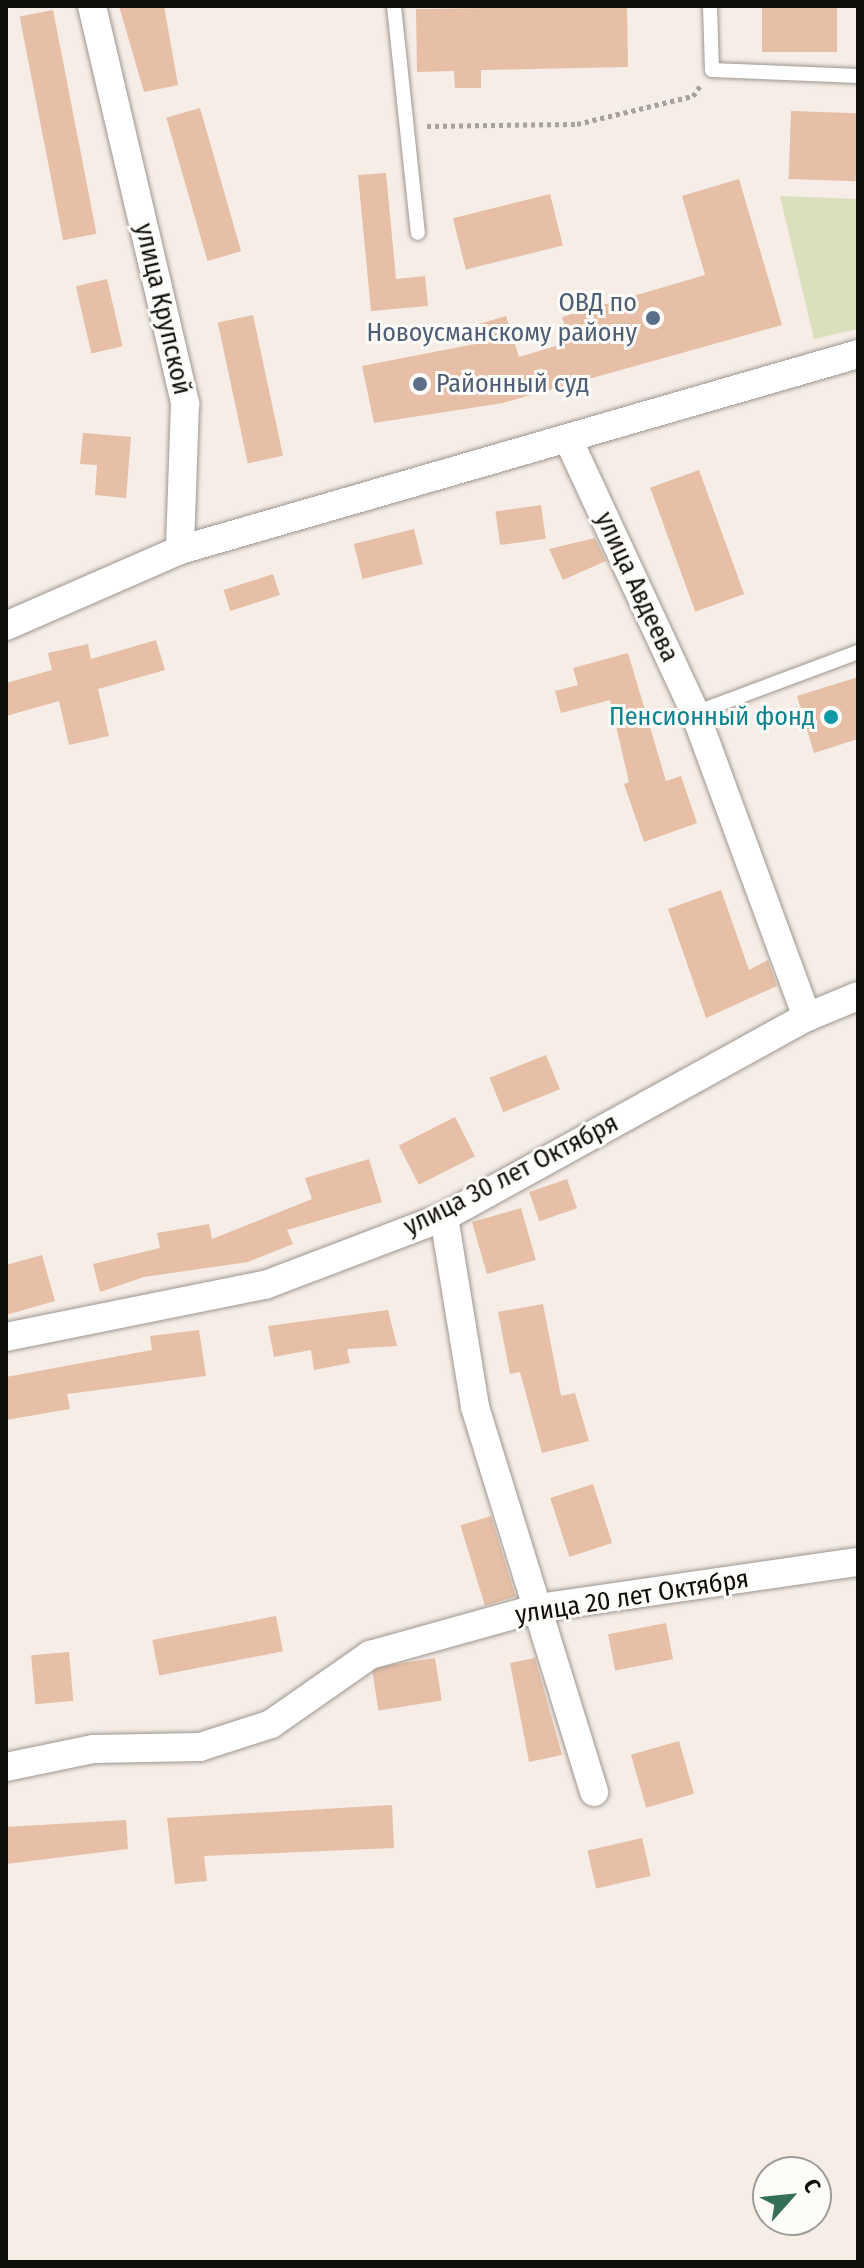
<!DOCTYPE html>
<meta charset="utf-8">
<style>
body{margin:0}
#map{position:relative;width:864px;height:2268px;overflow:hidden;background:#f5ede6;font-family:"Fira Sans Condensed",sans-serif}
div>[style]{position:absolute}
.green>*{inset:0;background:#dadfbc}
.building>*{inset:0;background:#e6bfa6;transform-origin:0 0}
.path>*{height:5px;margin-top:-2.5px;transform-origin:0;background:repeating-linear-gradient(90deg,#a7a29c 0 4px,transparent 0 8px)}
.roads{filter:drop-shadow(0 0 2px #9d9690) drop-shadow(0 0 2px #9d9690)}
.lane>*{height:14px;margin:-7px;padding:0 7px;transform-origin:7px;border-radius:7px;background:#fff}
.street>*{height:28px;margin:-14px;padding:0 14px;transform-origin:14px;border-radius:14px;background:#fff}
.dots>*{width:22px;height:22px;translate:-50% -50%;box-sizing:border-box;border:4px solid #fefcf9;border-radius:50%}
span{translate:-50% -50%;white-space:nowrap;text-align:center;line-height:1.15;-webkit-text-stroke:6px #fefcf9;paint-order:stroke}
.service-label{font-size:26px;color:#4e5e75}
.right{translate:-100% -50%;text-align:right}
.left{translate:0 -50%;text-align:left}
.street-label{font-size:26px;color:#110f0c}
.culture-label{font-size:26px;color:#0d838f}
.frame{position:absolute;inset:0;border:8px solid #110f0c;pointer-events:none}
.north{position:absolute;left:752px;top:2156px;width:80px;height:80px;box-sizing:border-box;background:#fefcf9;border:2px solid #9f9d9a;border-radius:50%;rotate:63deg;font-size:22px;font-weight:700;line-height:32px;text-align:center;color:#110f0c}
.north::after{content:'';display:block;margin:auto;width:28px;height:36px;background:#346f58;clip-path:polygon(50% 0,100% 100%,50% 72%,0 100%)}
</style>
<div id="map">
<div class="green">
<div style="clip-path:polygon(780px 196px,858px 199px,858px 329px,814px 339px)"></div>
</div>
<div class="building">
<div style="clip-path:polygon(119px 6px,164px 6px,178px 85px,144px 92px)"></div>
<div style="clip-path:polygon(627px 6px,628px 67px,481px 70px,481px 88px,455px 88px,454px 71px,417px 72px,416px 9px)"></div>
<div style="left:762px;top:6px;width:75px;height:46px"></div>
<div style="left:53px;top:10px;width:228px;height:34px;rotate:79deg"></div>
<div style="left:200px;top:108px;width:149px;height:35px;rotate:74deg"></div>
<div style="left:791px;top:111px;width:67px;height:68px;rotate:2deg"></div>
<div style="clip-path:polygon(386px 173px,396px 279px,425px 276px,428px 306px,371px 311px,358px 175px)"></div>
<div style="clip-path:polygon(739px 179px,782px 325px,503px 403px,374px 423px,362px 366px,485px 342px,479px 324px,506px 316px,519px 357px,569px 342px,562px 317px,705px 275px,682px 196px)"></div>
<div style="left:550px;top:194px;width:53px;height:100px;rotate:76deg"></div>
<div style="left:107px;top:279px;width:69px;height:32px;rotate:77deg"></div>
<div style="left:253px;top:315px;width:144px;height:36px;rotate:78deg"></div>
<div style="clip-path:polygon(83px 433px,131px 437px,126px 498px,95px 495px,97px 465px,80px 464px)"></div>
<div style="left:699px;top:470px;width:132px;height:52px;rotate:70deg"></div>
<div style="left:541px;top:505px;width:34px;height:46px;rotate:82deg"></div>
<div style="left:414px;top:529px;width:36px;height:62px;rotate:76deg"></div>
<div style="clip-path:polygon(595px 538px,606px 561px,563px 580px,549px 549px)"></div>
<div style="left:273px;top:574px;width:22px;height:52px;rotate:72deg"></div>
<div style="clip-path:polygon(156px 640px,165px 670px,98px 689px,109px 736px,69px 745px,59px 701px,6px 716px,6px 683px,52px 670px,48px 653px,88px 644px,91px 659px)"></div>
<div style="clip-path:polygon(628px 653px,666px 781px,681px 776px,697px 823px,644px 842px,624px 784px,629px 782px,610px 700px,561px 713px,555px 691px,578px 685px,573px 668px)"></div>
<div style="clip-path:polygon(858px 677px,858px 739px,814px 753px,797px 696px)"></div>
<div style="clip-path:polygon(721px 890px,749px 970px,768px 960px,777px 986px,706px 1018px,668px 909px)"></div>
<div style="left:546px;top:1055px;width:37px;height:61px;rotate:68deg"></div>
<div style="left:455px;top:1117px;width:44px;height:63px;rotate:63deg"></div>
<div style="clip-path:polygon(369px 1159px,382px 1202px,287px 1230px,293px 1244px,248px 1262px,144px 1277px,100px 1292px,93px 1264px,160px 1248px,157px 1233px,209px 1224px,212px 1239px,312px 1199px,305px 1178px)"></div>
<div style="left:567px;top:1179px;width:31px;height:40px;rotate:71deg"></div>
<div style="left:521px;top:1208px;width:54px;height:51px;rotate:74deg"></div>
<div style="clip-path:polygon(42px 1255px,55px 1301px,6px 1315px,6px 1265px)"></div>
<div style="clip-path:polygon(543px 1304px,561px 1396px,575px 1393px,589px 1441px,542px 1453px,520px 1372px,510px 1374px,498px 1312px)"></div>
<div style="clip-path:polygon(388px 1310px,397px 1346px,347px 1349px,350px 1363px,314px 1370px,311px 1350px,274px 1357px,268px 1326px)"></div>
<div style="clip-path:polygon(199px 1330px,206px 1376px,67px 1394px,70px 1409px,6px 1420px,6px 1377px,152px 1350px,150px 1336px)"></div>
<div style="left:593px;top:1484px;width:62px;height:45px;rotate:72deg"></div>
<div style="left:491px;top:1516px;width:84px;height:32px;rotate:73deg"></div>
<div style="left:276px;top:1616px;width:36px;height:126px;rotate:79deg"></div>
<div style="left:666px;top:1623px;width:37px;height:59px;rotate:79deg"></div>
<div style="left:69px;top:1652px;width:49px;height:38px;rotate:85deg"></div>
<div style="left:435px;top:1658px;width:43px;height:64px;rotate:81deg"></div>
<div style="clip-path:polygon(535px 1658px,562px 1755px,529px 1762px,510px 1663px)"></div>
<div style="left:679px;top:1741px;width:55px;height:50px;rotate:74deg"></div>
<div style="clip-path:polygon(392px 1805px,394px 1848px,204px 1856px,207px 1881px,175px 1884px,167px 1818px)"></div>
<div style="clip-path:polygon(126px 1820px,128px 1849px,6px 1864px,6px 1827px)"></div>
<div style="left:642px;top:1838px;width:39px;height:56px;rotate:77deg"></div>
</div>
<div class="path">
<div style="left:427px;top:126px;width:150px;rotate:-0.8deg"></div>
<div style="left:577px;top:124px;width:119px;rotate:-13.6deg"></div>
<div style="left:693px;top:96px;width:12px;rotate:-55deg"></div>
</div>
<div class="roads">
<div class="lane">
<div style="left:394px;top:6px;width:228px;rotate:84deg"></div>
<div style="left:710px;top:6px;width:64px;rotate:88.2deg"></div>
<div style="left:712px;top:70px;width:146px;rotate:2.4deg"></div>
<div style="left:695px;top:713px;width:174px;rotate:-20.5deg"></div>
</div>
<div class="street">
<div style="left:92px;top:6px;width:409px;rotate:76.8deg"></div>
<div style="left:185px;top:404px;width:146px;rotate:92deg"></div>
<div style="left:569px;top:441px;width:300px;rotate:65.1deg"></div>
<div style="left:695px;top:713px;width:324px;rotate:69.8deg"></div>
<div style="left:6px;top:626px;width:190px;rotate:-23.6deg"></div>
<div style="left:180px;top:550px;width:706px;rotate:-16.12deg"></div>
<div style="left:444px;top:1217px;width:193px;rotate:80.7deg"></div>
<div style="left:475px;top:1407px;width:403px;rotate:72.8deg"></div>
<div style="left:6px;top:1337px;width:264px;rotate:-11.4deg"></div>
<div style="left:265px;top:1285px;width:191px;rotate:-20.8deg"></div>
<div style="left:444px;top:1217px;width:414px;rotate:-28.9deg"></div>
<div style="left:807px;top:1017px;width:55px;rotate:-22.4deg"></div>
<div style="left:6px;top:1767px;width:89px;rotate:-11.7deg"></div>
<div style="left:93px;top:1749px;width:107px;rotate:-1.1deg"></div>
<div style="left:200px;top:1747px;width:75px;rotate:-17.9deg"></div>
<div style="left:271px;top:1724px;width:121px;rotate:-34.9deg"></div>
<div style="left:370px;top:1655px;width:174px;rotate:-15.6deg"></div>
<div style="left:538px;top:1608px;width:323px;rotate:-8.2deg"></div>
</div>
</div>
<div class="dots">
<div style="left:653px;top:318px;background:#5c6f8a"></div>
<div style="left:420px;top:384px;background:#5c6f8a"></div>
<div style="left:831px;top:717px;background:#0f9aa8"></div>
</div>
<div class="service-label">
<span class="right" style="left:637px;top:318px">ОВД по<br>Новоусманскому району</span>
<span class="left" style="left:436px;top:384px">Районный суд</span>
</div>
<div class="street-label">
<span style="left:163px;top:309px;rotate:77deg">улица Крупской</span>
<span style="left:637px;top:587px;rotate:65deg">улица Авдеева</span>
<span style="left:511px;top:1175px;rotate:-27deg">улица 30 лет Октября</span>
<span style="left:632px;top:1597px;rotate:-9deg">улица 20 лет Октября</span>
</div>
<div class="culture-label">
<span class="right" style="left:815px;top:717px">Пенсионный фонд</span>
</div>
<div class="frame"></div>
<div class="north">С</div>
</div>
